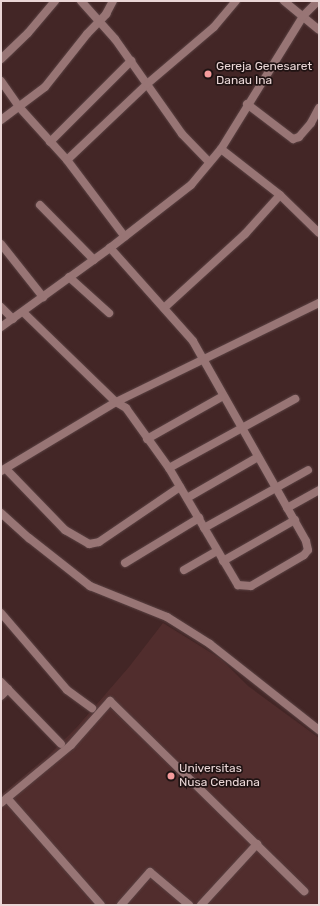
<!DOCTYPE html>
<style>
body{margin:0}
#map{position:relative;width:320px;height:906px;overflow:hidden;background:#432626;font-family:Rubik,sans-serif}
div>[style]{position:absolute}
.built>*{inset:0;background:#512d2d}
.roads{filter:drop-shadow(0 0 1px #5a4243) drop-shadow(0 0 1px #5a4243)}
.minor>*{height:8px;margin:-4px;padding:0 4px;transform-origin:4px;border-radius:4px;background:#987575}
.dots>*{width:11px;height:11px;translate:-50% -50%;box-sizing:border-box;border:2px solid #201313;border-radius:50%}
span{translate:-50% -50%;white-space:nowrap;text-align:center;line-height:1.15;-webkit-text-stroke:3.5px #201313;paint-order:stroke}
.poi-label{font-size:12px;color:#ead6d6}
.left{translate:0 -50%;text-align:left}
.frame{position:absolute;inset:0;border:2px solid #ead6d6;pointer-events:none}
</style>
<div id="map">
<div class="built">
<div style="clip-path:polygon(163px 623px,221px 659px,248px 686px,319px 738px,319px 905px,1px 905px,1px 795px,47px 757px,77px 727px,129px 667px)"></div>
</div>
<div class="roads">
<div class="minor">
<div style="left:81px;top:1px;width:51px;rotate:48.2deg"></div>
<div style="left:115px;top:39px;width:116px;rotate:54.8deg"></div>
<div style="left:182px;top:134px;width:39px;rotate:46deg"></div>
<div style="left:284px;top:1px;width:45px;rotate:39.6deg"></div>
<div style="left:1px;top:59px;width:37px;rotate:-44deg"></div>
<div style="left:28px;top:33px;width:42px;rotate:-49.8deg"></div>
<div style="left:1px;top:81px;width:33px;rotate:55deg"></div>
<div style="left:20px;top:108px;width:70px;rotate:47.9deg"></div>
<div style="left:67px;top:160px;width:96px;rotate:53deg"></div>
<div style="left:247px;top:104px;width:58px;rotate:37.3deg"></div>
<div style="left:293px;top:139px;width:6px;rotate:-18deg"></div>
<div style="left:299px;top:137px;width:18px;rotate:-49deg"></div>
<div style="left:311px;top:123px;width:17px;rotate:-62deg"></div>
<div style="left:1px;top:120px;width:55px;rotate:-36.9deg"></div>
<div style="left:45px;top:87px;width:68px;rotate:-51.6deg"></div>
<div style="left:87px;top:34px;width:28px;rotate:-46deg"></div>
<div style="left:106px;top:14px;width:15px;rotate:-62deg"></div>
<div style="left:50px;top:142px;width:115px;rotate:-45deg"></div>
<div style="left:221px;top:149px;width:75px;rotate:37.9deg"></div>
<div style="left:280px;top:195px;width:54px;rotate:44.3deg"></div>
<div style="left:67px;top:160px;width:110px;rotate:-43.5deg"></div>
<div style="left:147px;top:84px;width:88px;rotate:-40.4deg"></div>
<div style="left:214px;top:27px;width:34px;rotate:-50deg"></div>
<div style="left:40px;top:205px;width:77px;rotate:45.5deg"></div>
<div style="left:1px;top:244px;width:68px;rotate:51.6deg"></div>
<div style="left:69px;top:277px;width:54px;rotate:42deg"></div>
<div style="left:1px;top:307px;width:17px;rotate:45deg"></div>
<div style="left:164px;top:308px;width:110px;rotate:-42.4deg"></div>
<div style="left:245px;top:234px;width:52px;rotate:-48.1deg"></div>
<div style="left:23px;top:312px;width:129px;rotate:44.1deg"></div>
<div style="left:116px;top:402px;width:12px;rotate:31deg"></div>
<div style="left:126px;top:408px;width:74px;rotate:54.4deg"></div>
<div style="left:169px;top:468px;width:136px;rotate:59.5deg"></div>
<div style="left:238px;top:585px;width:13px;rotate:4deg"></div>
<div style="left:251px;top:586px;width:61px;rotate:-30.3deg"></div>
<div style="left:304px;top:555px;width:6px;rotate:-51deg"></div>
<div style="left:308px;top:550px;width:9px;rotate:-103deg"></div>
<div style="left:306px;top:541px;width:230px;rotate:-119.5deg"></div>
<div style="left:193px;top:341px;width:125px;rotate:-131.7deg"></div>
<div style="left:1px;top:327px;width:135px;rotate:-35.9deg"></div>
<div style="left:110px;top:248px;width:103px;rotate:-37.9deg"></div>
<div style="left:191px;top:185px;width:47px;rotate:-50.2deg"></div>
<div style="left:221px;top:149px;width:156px;rotate:-58.3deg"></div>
<div style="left:303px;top:16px;width:21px;rotate:-45deg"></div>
<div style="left:147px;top:439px;width:87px;rotate:-29.5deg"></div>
<div style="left:169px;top:468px;width:144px;rotate:-28.7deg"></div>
<div style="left:6px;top:469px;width:85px;rotate:46deg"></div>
<div style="left:65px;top:530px;width:28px;rotate:30deg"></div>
<div style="left:89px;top:544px;width:10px;rotate:-11deg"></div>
<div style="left:99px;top:542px;width:98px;rotate:-34.2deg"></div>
<div style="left:1px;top:471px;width:134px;rotate:-31deg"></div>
<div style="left:116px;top:402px;width:226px;rotate:-26deg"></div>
<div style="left:187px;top:498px;width:82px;rotate:-30deg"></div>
<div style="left:287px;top:508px;width:37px;rotate:-29deg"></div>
<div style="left:1px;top:513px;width:38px;rotate:42deg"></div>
<div style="left:29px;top:538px;width:78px;rotate:38.2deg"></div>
<div style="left:90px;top:586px;width:83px;rotate:21.9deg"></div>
<div style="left:167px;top:617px;width:51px;rotate:32.1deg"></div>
<div style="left:210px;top:644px;width:139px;rotate:38.3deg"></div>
<div style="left:204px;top:528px;width:119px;rotate:-29.1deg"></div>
<div style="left:223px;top:561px;width:83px;rotate:-29.7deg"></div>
<div style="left:125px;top:563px;width:87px;rotate:-31.3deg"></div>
<div style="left:184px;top:570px;width:38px;rotate:-30deg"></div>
<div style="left:1px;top:613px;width:101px;rotate:49.4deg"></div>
<div style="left:67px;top:690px;width:31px;rotate:36deg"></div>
<div style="left:1px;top:682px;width:86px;rotate:45.9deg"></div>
<div style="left:1px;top:696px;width:10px;rotate:-45deg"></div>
<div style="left:7px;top:798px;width:142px;rotate:48.7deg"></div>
<div style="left:1px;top:803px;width:91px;rotate:-39.6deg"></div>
<div style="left:71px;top:745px;width:59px;rotate:-48.4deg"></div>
<div style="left:110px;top:701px;width:272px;rotate:44.4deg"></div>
<div style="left:121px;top:905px;width:44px;rotate:-48.7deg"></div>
<div style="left:150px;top:872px;width:51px;rotate:40.2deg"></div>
<div style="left:201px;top:905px;width:83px;rotate:-47.4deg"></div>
</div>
</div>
<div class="dots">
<div style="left:208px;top:74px;background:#f59b9c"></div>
<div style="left:171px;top:776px;background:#f59b9c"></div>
</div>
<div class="poi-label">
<span class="left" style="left:216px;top:74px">Gereja Genesaret<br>Danau Ina</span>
<span class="left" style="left:179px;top:776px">Universitas<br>Nusa Cendana</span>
</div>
<div class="frame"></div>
</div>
